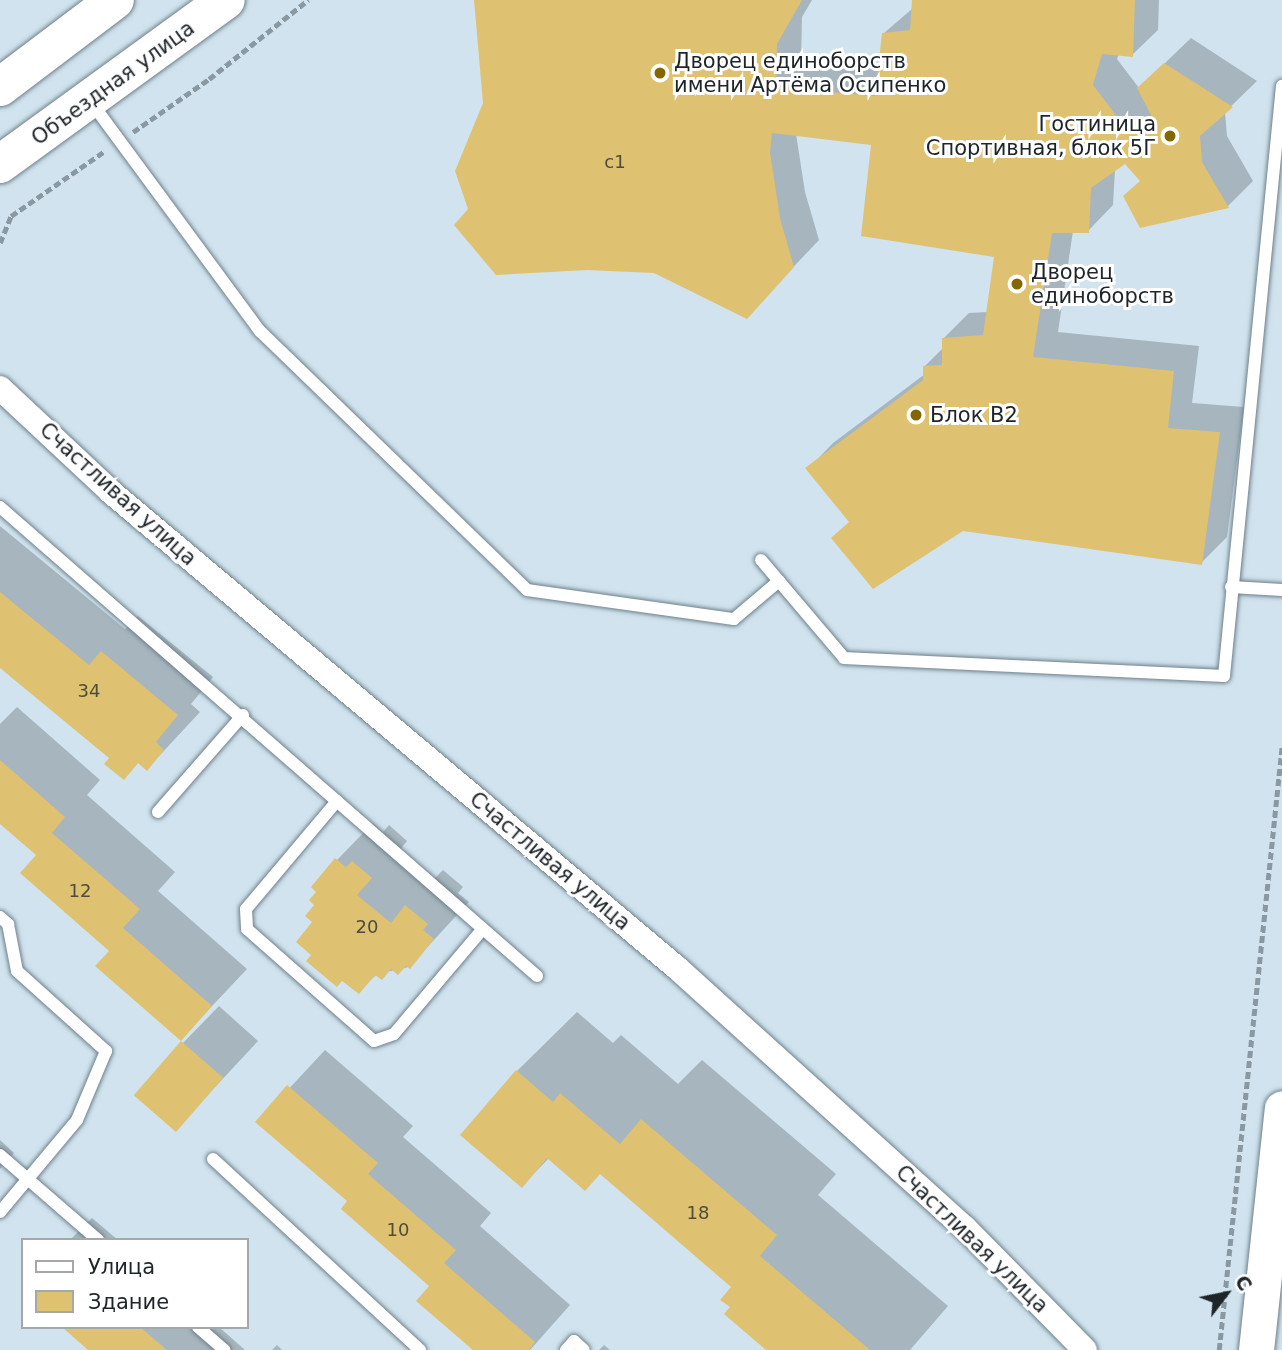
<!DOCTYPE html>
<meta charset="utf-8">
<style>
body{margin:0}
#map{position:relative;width:1282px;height:1350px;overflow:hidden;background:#d0e3ee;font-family:"DejaVu Sans",sans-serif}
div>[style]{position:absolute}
.shadow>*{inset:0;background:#0003}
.building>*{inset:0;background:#dfc172;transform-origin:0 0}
.path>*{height:4.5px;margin-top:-2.25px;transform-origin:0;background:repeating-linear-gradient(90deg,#8a99a1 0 7px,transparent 0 10.5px)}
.roads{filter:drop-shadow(0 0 2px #6f808a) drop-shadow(0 0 2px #6f808a)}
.lane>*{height:12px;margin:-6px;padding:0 6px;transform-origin:6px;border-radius:6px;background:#fff}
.street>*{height:24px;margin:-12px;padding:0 12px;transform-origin:12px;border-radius:12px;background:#fff}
.secondary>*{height:35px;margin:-17.5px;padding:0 17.5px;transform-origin:17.5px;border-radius:17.5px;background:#fff}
.primary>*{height:38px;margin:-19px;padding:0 19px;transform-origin:19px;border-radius:19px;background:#fff}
.dots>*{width:19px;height:19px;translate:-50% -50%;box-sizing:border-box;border:4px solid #fff;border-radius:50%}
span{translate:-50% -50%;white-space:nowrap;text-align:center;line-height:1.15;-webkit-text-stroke:6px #fff;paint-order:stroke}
.number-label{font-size:18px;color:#4e4c3b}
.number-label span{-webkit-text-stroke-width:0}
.poi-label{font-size:21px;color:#1e2529}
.left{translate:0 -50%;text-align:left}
.right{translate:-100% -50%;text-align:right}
.street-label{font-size:21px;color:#1e2529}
.legend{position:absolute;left:21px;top:1238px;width:228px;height:91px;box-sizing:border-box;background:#fff;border:2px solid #a5a8a9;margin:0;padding:9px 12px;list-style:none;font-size:21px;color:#1e2529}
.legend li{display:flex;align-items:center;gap:14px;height:35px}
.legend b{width:35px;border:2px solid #a5a8a9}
.north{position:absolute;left:1191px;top:1259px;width:70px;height:70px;-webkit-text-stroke:5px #fff;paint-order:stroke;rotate:58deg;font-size:19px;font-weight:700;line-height:28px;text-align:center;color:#1e2529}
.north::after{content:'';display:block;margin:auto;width:24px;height:32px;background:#1e2529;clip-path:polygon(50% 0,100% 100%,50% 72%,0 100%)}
</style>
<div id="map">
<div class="shadow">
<div style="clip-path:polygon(475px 0,812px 0,802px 17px,801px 62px,880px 69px,883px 34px,913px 8px,914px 0,1159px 0,1158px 30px,1132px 55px,1119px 54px,1117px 59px,1139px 88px,1191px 38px,1257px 81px,1225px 112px,1227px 136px,1253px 181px,1228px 206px,1141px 226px,1141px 180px,1125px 162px,1115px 169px,1113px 205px,1088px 231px,1073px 231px,1058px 332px,1199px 346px,1192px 403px,1244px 407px,1227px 537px,1201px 563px,963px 530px,850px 521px,808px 469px,833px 443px,925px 374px,925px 366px,944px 347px,944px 338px,969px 313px,988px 312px,996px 255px,873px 143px,796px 134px,805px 192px,819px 240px,746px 317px,655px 271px,470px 209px,485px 104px)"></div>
<div style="clip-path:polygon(0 526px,125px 629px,138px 616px,213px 677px,191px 704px,200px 712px,147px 769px,139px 762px,124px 777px,112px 758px,0 666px)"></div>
<div style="clip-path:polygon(17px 707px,100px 780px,87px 795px,175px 872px,158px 891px,247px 969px,181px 1039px,38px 855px,0 822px,0 724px)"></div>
<div style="clip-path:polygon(373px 823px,383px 832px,389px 825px,407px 841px,393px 858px,427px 886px,443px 870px,463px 887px,458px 893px,469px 902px,409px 967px,377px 974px,358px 992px,313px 955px,315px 922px,317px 905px,337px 860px)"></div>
<div style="clip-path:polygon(219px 1006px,258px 1041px,176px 1129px,183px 1043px)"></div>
<div style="clip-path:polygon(577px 1012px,613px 1043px,621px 1035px,678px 1084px,702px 1060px,836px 1174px,818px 1195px,948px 1306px,910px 1350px,769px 1350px,732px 1307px,734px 1286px,601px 1173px,549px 1158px,522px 1186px,517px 1071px)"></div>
<div style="clip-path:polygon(325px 1050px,413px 1126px,403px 1137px,491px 1213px,480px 1226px,570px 1305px,530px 1350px,475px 1350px,431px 1285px,349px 1201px,258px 1122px)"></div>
<div style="clip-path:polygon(0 1140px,14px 1153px,0 1169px)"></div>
<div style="clip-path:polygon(92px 1218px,118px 1240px,70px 1240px)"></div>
<div style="clip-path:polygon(65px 1327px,219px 1327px,245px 1350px,91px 1350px)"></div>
<div style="clip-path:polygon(277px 1345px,282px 1350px,272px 1350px)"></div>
<div style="clip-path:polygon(604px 1345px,610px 1350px,599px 1350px)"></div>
</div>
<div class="building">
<div style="clip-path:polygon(474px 0,802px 0,777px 44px,776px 87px,875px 96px,882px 33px,910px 30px,912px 0,1135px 0,1133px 57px,1102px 54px,1093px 85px,1128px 131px,1153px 119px,1137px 88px,1164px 63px,1233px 107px,1200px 136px,1202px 162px,1229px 208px,1140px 228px,1123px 196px,1140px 181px,1125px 164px,1091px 188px,1089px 233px,1052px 233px,1033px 357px,1174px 371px,1168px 428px,1220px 432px,1202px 565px,963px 531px,873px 589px,831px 538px,849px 522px,805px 468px,923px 380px,923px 366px,942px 365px,942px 338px,983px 335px,994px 257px,861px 236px,871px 145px,772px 133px,770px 152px,780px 218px,794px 267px,747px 319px,654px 273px,587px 270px,496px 275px,454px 225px,468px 209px,455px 171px,483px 103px)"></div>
<div style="clip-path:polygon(0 592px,89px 665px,101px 651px,178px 715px,156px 742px,164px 750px,147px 771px,138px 763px,124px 780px,104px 764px,109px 758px,0 668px)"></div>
<div style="clip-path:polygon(0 760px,65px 817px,52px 833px,140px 909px,123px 928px,212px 1006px,181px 1041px,95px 966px,109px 951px,20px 873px,36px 855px,0 824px)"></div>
<div style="clip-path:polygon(335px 858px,346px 867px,352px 861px,372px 878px,357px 895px,391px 923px,405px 905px,428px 924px,423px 930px,434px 939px,410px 969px,406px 966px,398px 975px,391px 969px,382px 980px,375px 975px,359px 994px,342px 981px,337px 987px,306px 961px,311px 955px,296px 942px,312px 922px,305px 916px,314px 905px,309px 900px,316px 892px,311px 887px)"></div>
<div style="left:181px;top:1041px;width:56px;height:72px;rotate:41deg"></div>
<div style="clip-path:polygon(516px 1070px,553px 1102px,560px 1093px,620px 1144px,641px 1119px,777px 1235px,760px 1256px,870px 1350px,766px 1350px,724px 1314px,730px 1307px,720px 1300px,731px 1287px,600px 1174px,585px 1191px,547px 1158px,522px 1188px,460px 1135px)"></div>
<div style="clip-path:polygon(287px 1085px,378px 1163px,368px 1174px,456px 1250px,444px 1263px,535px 1342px,529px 1350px,473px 1350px,416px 1301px,429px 1286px,341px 1209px,347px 1201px,255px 1122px)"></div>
<div style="clip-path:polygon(62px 1327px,140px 1327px,167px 1350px,88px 1350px)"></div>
</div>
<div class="path">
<div style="left:133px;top:132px;width:93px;rotate:-34.9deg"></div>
<div style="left:209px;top:79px;width:127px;rotate:-38.6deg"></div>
<div style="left:0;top:243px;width:29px;rotate:-68deg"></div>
<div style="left:11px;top:216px;width:114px;rotate:-34.7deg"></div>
<div style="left:1219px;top:1350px;width:607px;rotate:-84.05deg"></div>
</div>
<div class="roads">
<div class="lane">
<div style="left:91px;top:102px;width:285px;rotate:53.6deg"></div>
<div style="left:260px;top:331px;width:372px;rotate:44.1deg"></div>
<div style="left:527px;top:590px;width:209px;rotate:8deg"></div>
<div style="left:734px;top:619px;width:59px;rotate:-40.2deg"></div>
<div style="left:0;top:507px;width:713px;rotate:41.13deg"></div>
<div style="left:761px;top:560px;width:128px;rotate:49.7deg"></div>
<div style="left:844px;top:658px;width:380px;rotate:2.7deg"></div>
<div style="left:1224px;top:676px;width:593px;rotate:-84.39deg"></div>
<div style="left:1231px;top:587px;width:51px;rotate:3.4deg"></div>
<div style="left:337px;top:801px;width:141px;rotate:130.1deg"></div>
<div style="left:246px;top:909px;width:20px;rotate:87deg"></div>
<div style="left:247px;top:929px;width:169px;rotate:41.4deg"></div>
<div style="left:374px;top:1041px;width:21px;rotate:-19deg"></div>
<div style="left:394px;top:1034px;width:136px;rotate:-49.8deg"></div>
<div style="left:158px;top:812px;width:129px;rotate:-48.8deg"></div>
<div style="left:0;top:917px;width:11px;rotate:41deg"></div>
<div style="left:8px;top:924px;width:48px;rotate:79.2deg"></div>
<div style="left:17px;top:971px;width:120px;rotate:42deg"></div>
<div style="left:106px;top:1051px;width:75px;rotate:112.8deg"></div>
<div style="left:77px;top:1120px;width:120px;rotate:129.9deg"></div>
<div style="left:0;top:1155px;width:130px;rotate:40.9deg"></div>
<div style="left:213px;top:1159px;width:282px;rotate:42.7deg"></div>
<div style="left:198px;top:1327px;width:35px;rotate:41deg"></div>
<div style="left:566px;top:1350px;width:12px;rotate:-48deg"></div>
<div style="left:574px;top:1341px;width:13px;rotate:42deg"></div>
</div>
<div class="street">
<div style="left:0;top:388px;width:152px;rotate:43.1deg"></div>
<div style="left:111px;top:492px;width:740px;rotate:40.06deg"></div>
<div style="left:677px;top:968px;width:388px;rotate:42.1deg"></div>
<div style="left:965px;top:1228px;width:171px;rotate:45.5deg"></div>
</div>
<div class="secondary">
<div style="left:1256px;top:1350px;width:243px;rotate:-83.9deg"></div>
</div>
<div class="primary">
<div style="left:0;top:87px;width:144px;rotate:-37.1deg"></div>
<div style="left:0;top:164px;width:279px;rotate:-36deg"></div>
</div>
</div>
<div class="dots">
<div style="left:660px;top:73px;background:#846700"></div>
<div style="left:1170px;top:136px;background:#846700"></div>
<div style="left:1017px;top:284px;background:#846700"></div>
<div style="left:916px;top:415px;background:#846700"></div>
</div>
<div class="number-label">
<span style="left:615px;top:162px">с1</span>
<span style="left:89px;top:691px">34</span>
<span style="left:80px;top:891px">12</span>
<span style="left:367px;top:927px">20</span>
<span style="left:698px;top:1213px">18</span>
<span style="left:398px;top:1230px">10</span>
</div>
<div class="poi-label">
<span class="left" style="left:674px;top:73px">Дворец единоборств<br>имени Артёма Осипенко</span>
<span class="right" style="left:1156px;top:136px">Гостиница<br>Спортивная, блок 5Г</span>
<span class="left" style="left:1031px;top:284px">Дворец<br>единоборств</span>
<span class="left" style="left:930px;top:415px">Блок В2</span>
</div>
<div class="street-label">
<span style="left:113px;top:83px;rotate:-36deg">Объездная улица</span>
<span style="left:118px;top:494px;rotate:42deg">Счастливая улица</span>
<span style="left:550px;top:861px;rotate:40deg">Счастливая улица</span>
<span style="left:972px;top:1239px;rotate:44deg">Счастливая улица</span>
</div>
<ul class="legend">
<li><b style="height:9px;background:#fff"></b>Улица</li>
<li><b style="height:19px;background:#dfc172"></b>Здание</li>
</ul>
<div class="north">С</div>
</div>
